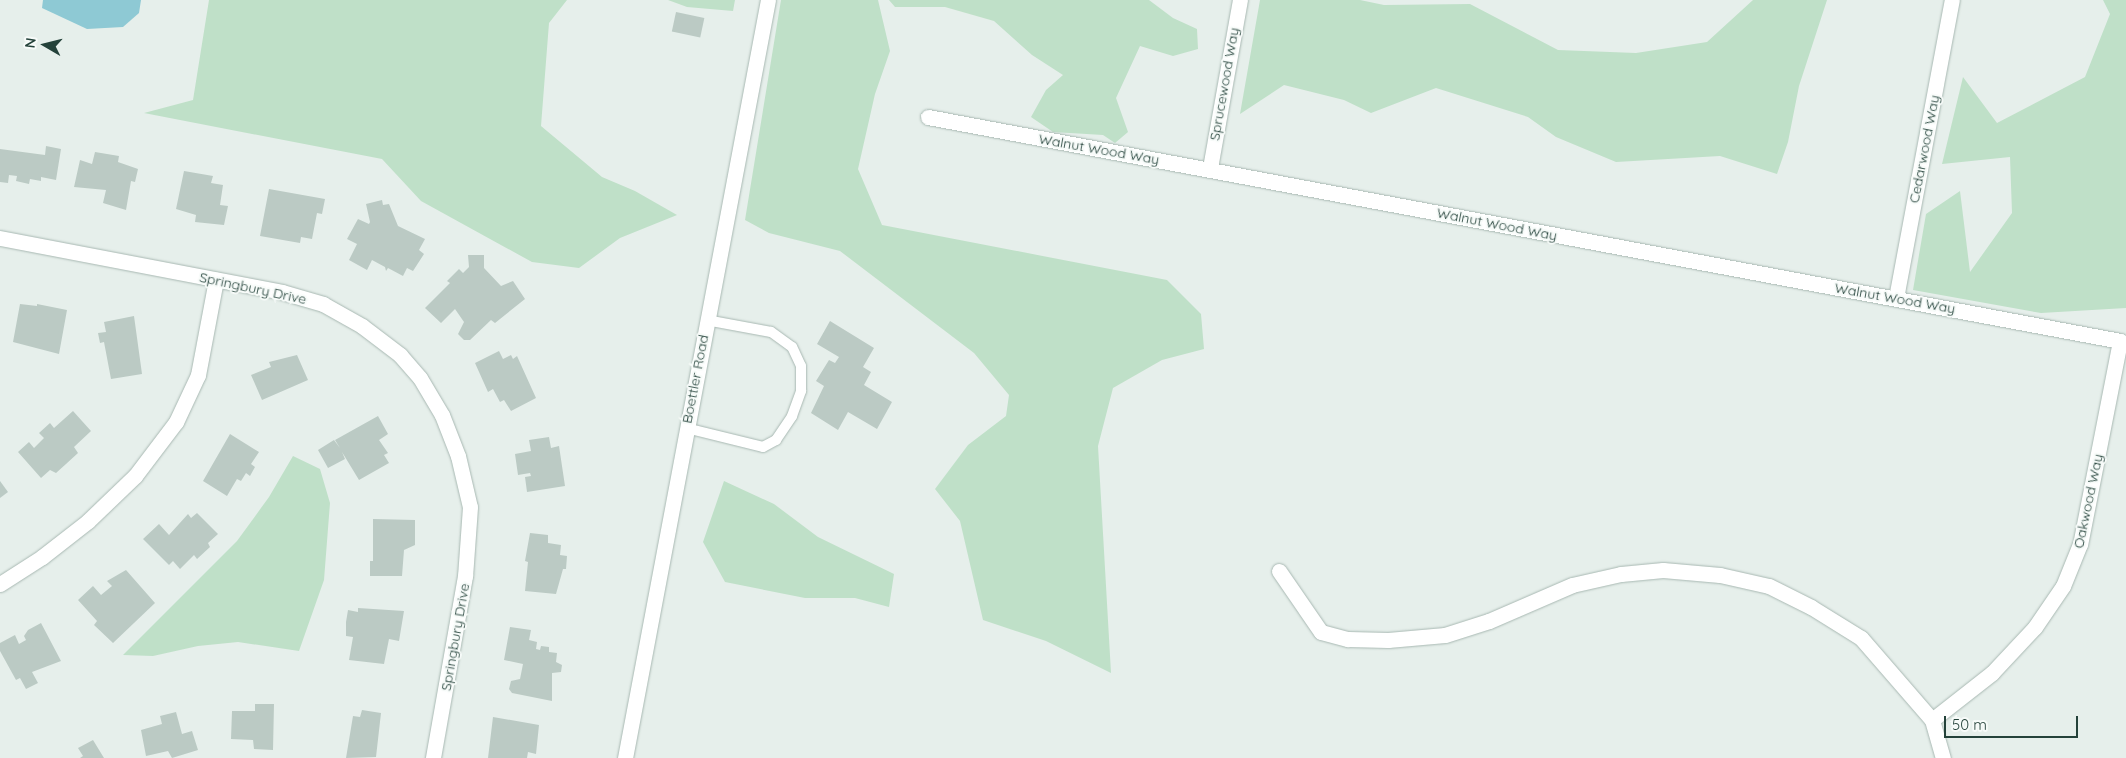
<!DOCTYPE html>
<style>
body{margin:0}
#map{position:relative;width:2126px;height:758px;overflow:hidden;background:#e6efeb;font-family:Quicksand,sans-serif}
div>[style]{position:absolute}
.green>*{inset:0;background:#bfe0c8}
.water>*{inset:0;background:#8ec9d4}
.building>*{inset:0;background:#bbcac4;transform-origin:0 0}
.roads{filter:drop-shadow(0 0 1px #a8b8b2) drop-shadow(0 0 1px #a8b8b2)}
.lane>*{height:10px;margin:-5px;padding:0 5px;transform-origin:5px;border-radius:5px;background:#fff}
.street>*{height:15px;margin:-7.5px;padding:0 7.5px;transform-origin:7.5px;border-radius:7.5px;background:#fff}
.secondary>*{height:15px;margin:-7.5px;padding:0 7.5px;transform-origin:7.5px;border-radius:7.5px;background:#fff}
span{translate:-50% -50%;white-space:nowrap;text-align:center;line-height:1.15;-webkit-text-stroke:4px #f7fbf9;paint-order:stroke}
.street-label{font-size:14px;color:#24423a}
.north{position:absolute;left:20px;top:20px;width:50px;height:50px;-webkit-text-stroke:4px #f7fbf9;paint-order:stroke;rotate:278deg;font-size:14px;font-weight:700;line-height:20px;text-align:center;color:#24423a}
.north::after{content:'';display:block;margin:auto;width:18px;height:22px;background:#24423a;clip-path:polygon(50% 0,100% 100%,50% 72%,0 100%)}
.scale{position:absolute;left:1944px;top:716px;width:134px;height:22px;box-sizing:border-box;border:2px solid #24423a;border-top:0;padding-left:6px;font-size:15px;line-height:18px;white-space:nowrap;color:#24423a;-webkit-text-stroke:4px #f7fbf9;paint-order:stroke}
</style>
<div id="map">
<div class="green">
<div style="clip-path:polygon(209px 0,567px 0,549px 23px,541px 126px,602px 177px,635px 191px,677px 215px,620px 238px,579px 268px,532px 262px,421px 201px,382px 159px,144px 113px,193px 100px)"></div>
<div style="clip-path:polygon(668px 0,735px 0,733px 11px,687px 7px)"></div>
<div style="clip-path:polygon(781px 0,878px 0,890px 51px,875px 94px,858px 169px,882px 225px,1167px 280px,1201px 314px,1204px 349px,1162px 360px,1113px 388px,1098px 446px,1111px 673px,1046px 641px,983px 620px,960px 521px,935px 489px,968px 445px,1006px 416px,1009px 395px,974px 353px,840px 251px,769px 233px,745px 220px)"></div>
<div style="clip-path:polygon(889px 0,1149px 0,1173px 18px,1197px 29px,1198px 49px,1173px 56px,1140px 46px,1116px 98px,1128px 132px,1115px 143px,1103px 135px,1053px 132px,1031px 117px,1046px 90px,1063px 75px,1032px 55px,994px 21px,945px 7px,895px 7px)"></div>
<div style="clip-path:polygon(1260px 0,1360px 0,1384px 5px,1470px 4px,1558px 50px,1636px 53px,1707px 42px,1753px 0,1827px 0,1799px 86px,1788px 142px,1777px 174px,1720px 156px,1616px 162px,1556px 137px,1528px 117px,1436px 88px,1371px 113px,1344px 100px,1284px 85px,1240px 114px)"></div>
<div style="clip-path:polygon(2103px 0,2126px 0,2126px 308px,2041px 313px,1913px 290px,1926px 214px,1960px 191px,1970px 272px,2012px 213px,2010px 157px,1942px 164px,1963px 77px,1997px 123px,2085px 77px,2110px 14px)"></div>
<div style="clip-path:polygon(293px 456px,320px 469px,330px 503px,324px 580px,299px 651px,238px 642px,198px 646px,153px 656px,123px 655px,237px 541px,269px 497px)"></div>
<div style="clip-path:polygon(724px 481px,774px 504px,818px 537px,894px 574px,889px 607px,855px 598px,805px 598px,725px 582px,703px 542px)"></div>
</div>
<div class="water">
<div style="clip-path:polygon(43px 0,141px 0,139px 13px,123px 27px,87px 29px,42px 8px)"></div>
</div>
<div class="building">
<div style="left:676px;top:12px;width:29px;height:20px;rotate:12deg"></div>
<div style="clip-path:polygon(46px 146px,61px 149px,56px 180px,41px 177px,41px 181px,30px 179px,29px 184px,16px 181px,17px 176px,9px 175px,8px 183px,0 182px,0 149px,45px 155px)"></div>
<div style="clip-path:polygon(95px 152px,119px 156px,118px 162px,138px 169px,135px 182px,131px 181px,126px 210px,103px 203px,106px 190px,74px 187px,80px 160px,92px 164px)"></div>
<div style="clip-path:polygon(184px 171px,213px 176px,211px 183px,223px 185px,220px 205px,228px 206px,224px 225px,195px 222px,196px 215px,176px 209px)"></div>
<div style="clip-path:polygon(269px 189px,325px 199px,322px 214px,317px 213px,312px 239px,301px 237px,300px 243px,260px 236px)"></div>
<div style="clip-path:polygon(382px 200px,383px 205px,389px 204px,398px 226px,425px 239px,419px 250px,424px 254px,413px 271px,407px 268px,403px 276px,388px 268px,386px 271px,385px 267px,372px 260px,367px 270px,349px 260px,357px 244px,347px 239px,358px 219px,369px 224px,370px 222px,366px 204px)"></div>
<div style="clip-path:polygon(468px 255px,484px 255px,484px 268px,501px 286px,513px 281px,525px 299px,495px 323px,491px 320px,470px 340px,464px 340px,458px 334px,464px 322px,455px 309px,441px 323px,425px 308px,450px 283px,447px 281px,459px 269px,463px 273px,469px 267px)"></div>
<div style="clip-path:polygon(20px 304px,37px 306px,37px 304px,67px 310px,59px 354px,13px 342px)"></div>
<div style="clip-path:polygon(134px 316px,142px 374px,111px 379px,104px 342px,100px 343px,98px 333px,106px 332px,104px 322px)"></div>
<div style="clip-path:polygon(830px 321px,874px 348px,863px 367px,871px 372px,864px 385px,892px 402px,877px 429px,848px 412px,838px 430px,811px 413px,824px 386px,816px 381px,829px 360px,835px 363px,839px 357px,817px 344px)"></div>
<div style="clip-path:polygon(499px 351px,503px 359px,511px 355px,513px 359px,517px 356px,536px 398px,511px 411px,504px 400px,500px 402px,493px 389px,488px 392px,475px 363px)"></div>
<div style="clip-path:polygon(297px 355px,308px 380px,262px 400px,251px 375px,271px 367px,269px 362px)"></div>
<div style="clip-path:polygon(73px 411px,91px 431px,74px 447px,78px 453px,66px 464px,56px 473px,50px 470px,41px 478px,18px 452px,29px 442px,34px 448px,44px 438px,39px 433px,50px 423px,54px 428px)"></div>
<div style="clip-path:polygon(378px 416px,388px 434px,379px 440px,388px 453px,384px 455px,389px 463px,359px 480px,342px 452px,345px 459px,328px 468px,318px 450px,334px 440px,340px 448px,335px 440px)"></div>
<div style="clip-path:polygon(230px 434px,259px 452px,251px 464px,255px 467px,250px 476px,246px 473px,241px 481px,237px 479px,227px 496px,203px 481px)"></div>
<div style="clip-path:polygon(549px 437px,551px 448px,559px 446px,565px 486px,527px 492px,525px 477px,531px 476px,530px 473px,518px 475px,515px 454px,531px 451px,529px 440px)"></div>
<div style="clip-path:polygon(0 481px,8px 492px,0 498px)"></div>
<div style="clip-path:polygon(197px 513px,218px 534px,208px 543px,210px 547px,197px 559px,194px 555px,180px 569px,173px 561px,169px 565px,143px 539px,159px 524px,169px 535px,188px 514px,191px 518px)"></div>
<div style="clip-path:polygon(373px 519px,415px 520px,415px 545px,404px 550px,402px 576px,370px 576px,370px 561px,373px 561px)"></div>
<div style="clip-path:polygon(530px 533px,548px 535px,548px 543px,561px 545px,560px 555px,567px 556px,566px 569px,563px 569px,556px 594px,525px 591px,528px 562px,525px 561px)"></div>
<div style="clip-path:polygon(126px 570px,155px 603px,113px 643px,94px 625px,97px 621px,78px 600px,93px 586px,101px 595px,112px 586px,107px 581px)"></div>
<div style="clip-path:polygon(358px 608px,404px 611px,399px 641px,389px 639px,384px 664px,349px 660px,353px 637px,346px 636px,346px 622px,348px 610px,358px 612px)"></div>
<div style="clip-path:polygon(41px 623px,61px 661px,32px 672px,38px 683px,26px 689px,20px 678px,16px 680px,0 651px,0 643px,15px 635px,19px 644px,26px 640px,24px 636px,28px 630px)"></div>
<div style="clip-path:polygon(510px 627px,531px 630px,529px 640px,537px 642px,536px 649px,540px 650px,541px 646px,549px 647px,549px 652px,557px 653px,556px 662px,562px 665px,561px 672px,552px 673px,552px 701px,512px 693px,509px 689px,511px 681px,520px 679px,523px 664px,504px 660px)"></div>
<div style="clip-path:polygon(255px 704px,274px 704px,273px 750px,254px 749px,253px 740px,231px 739px,232px 711px,255px 711px)"></div>
<div style="clip-path:polygon(362px 710px,381px 713px,376px 757px,346px 758px,353px 716px,360px 717px)"></div>
<div style="clip-path:polygon(176px 712px,182px 734px,192px 731px,198px 750px,172px 758px,168px 751px,146px 756px,141px 730px,162px 724px,160px 716px)"></div>
<div style="clip-path:polygon(493px 717px,539px 725px,536px 754px,528px 752px,527px 758px,488px 758px)"></div>
<div style="clip-path:polygon(93px 740px,104px 758px,80px 758px,83px 756px,78px 748px)"></div>
</div>
<div class="roads">
<div class="lane">
<div style="left:686px;top:428px;width:79px;rotate:13.9deg"></div>
<div style="left:763px;top:447px;width:15px;rotate:-28deg"></div>
<div style="left:776px;top:440px;width:29px;rotate:-56deg"></div>
<div style="left:792px;top:416px;width:27px;rotate:-70deg"></div>
<div style="left:801px;top:391px;width:25px;rotate:-90deg"></div>
<div style="left:801px;top:366px;width:21px;rotate:-115deg"></div>
<div style="left:792px;top:347px;width:26px;rotate:-144deg"></div>
<div style="left:771px;top:332px;width:66px;rotate:-169.5deg"></div>
</div>
<div class="street">
<div style="left:928px;top:117px;width:1213px;rotate:10.64deg"></div>
<div style="left:2120px;top:341px;width:207px;rotate:101.1deg"></div>
<div style="left:2080px;top:544px;width:45px;rotate:112deg"></div>
<div style="left:2063px;top:586px;width:50px;rotate:124.3deg"></div>
<div style="left:2035px;top:627px;width:63px;rotate:133.1deg"></div>
<div style="left:1992px;top:673px;width:76px;rotate:141.9deg"></div>
<div style="left:1210px;top:168px;width:171px;rotate:-79.9deg"></div>
<div style="left:0;top:238px;width:287px;rotate:10.8deg"></div>
<div style="left:282px;top:292px;width:43px;rotate:16.3deg"></div>
<div style="left:323px;top:304px;width:45px;rotate:29.4deg"></div>
<div style="left:362px;top:326px;width:48px;rotate:37.3deg"></div>
<div style="left:400px;top:355px;width:30px;rotate:49deg"></div>
<div style="left:420px;top:378px;width:43px;rotate:59.3deg"></div>
<div style="left:442px;top:415px;width:44px;rotate:68.7deg"></div>
<div style="left:458px;top:456px;width:52px;rotate:76.8deg"></div>
<div style="left:470px;top:507px;width:69px;rotate:94.1deg"></div>
<div style="left:465px;top:576px;width:185px;rotate:100deg"></div>
<div style="left:1896px;top:298px;width:303px;rotate:-79.4deg"></div>
<div style="left:1279px;top:571px;width:74px;rotate:55.5deg"></div>
<div style="left:1321px;top:632px;width:28px;rotate:15deg"></div>
<div style="left:1348px;top:639px;width:40px;rotate:1.4deg"></div>
<div style="left:1388px;top:640px;width:57px;rotate:-5deg"></div>
<div style="left:1445px;top:635px;width:46px;rotate:-17.7deg"></div>
<div style="left:1489px;top:621px;width:90px;rotate:-23.4deg"></div>
<div style="left:1572px;top:585px;width:50px;rotate:-12.7deg"></div>
<div style="left:1621px;top:574px;width:42px;rotate:-5.4deg"></div>
<div style="left:1663px;top:570px;width:57px;rotate:5deg"></div>
<div style="left:1720px;top:575px;width:50px;rotate:12.7deg"></div>
<div style="left:1769px;top:586px;width:47px;rotate:26.6deg"></div>
<div style="left:1811px;top:607px;width:59px;rotate:31.8deg"></div>
<div style="left:1861px;top:638px;width:108px;rotate:49.1deg"></div>
<div style="left:1932px;top:720px;width:40px;rotate:74deg"></div>
<div style="left:0;top:584px;width:50px;rotate:-32.7deg"></div>
<div style="left:42px;top:557px;width:58px;rotate:-38deg"></div>
<div style="left:88px;top:521px;width:65px;rotate:-43.8deg"></div>
<div style="left:135px;top:476px;width:68px;rotate:-52.8deg"></div>
<div style="left:176px;top:422px;width:52px;rotate:-64.9deg"></div>
<div style="left:198px;top:375px;width:97px;rotate:-79.3deg"></div>
</div>
<div class="secondary">
<div style="left:625px;top:758px;width:771px;rotate:-79.32deg"></div>
</div>
</div>
<div class="street-label">
<span style="left:1224px;top:84px;rotate:-80deg">Sprucewood Way</span>
<span style="left:1099px;top:149px;rotate:10deg">Walnut Wood Way</span>
<span style="left:1924px;top:149px;rotate:-79deg">Cedarwood Way</span>
<span style="left:1497px;top:224px;rotate:11deg">Walnut Wood Way</span>
<span style="left:253px;top:288px;rotate:12deg">Springbury Drive</span>
<span style="left:1895px;top:298px;rotate:10deg">Walnut Wood Way</span>
<span style="left:695px;top:379px;rotate:-79deg">Boettler Road</span>
<span style="left:2088px;top:501px;rotate:-78deg">Oakwood Way</span>
<span style="left:455px;top:637px;rotate:-80deg">Springbury Drive</span>
</div>
<div class="north">N</div>
<div class="scale">50 m</div>
</div>
